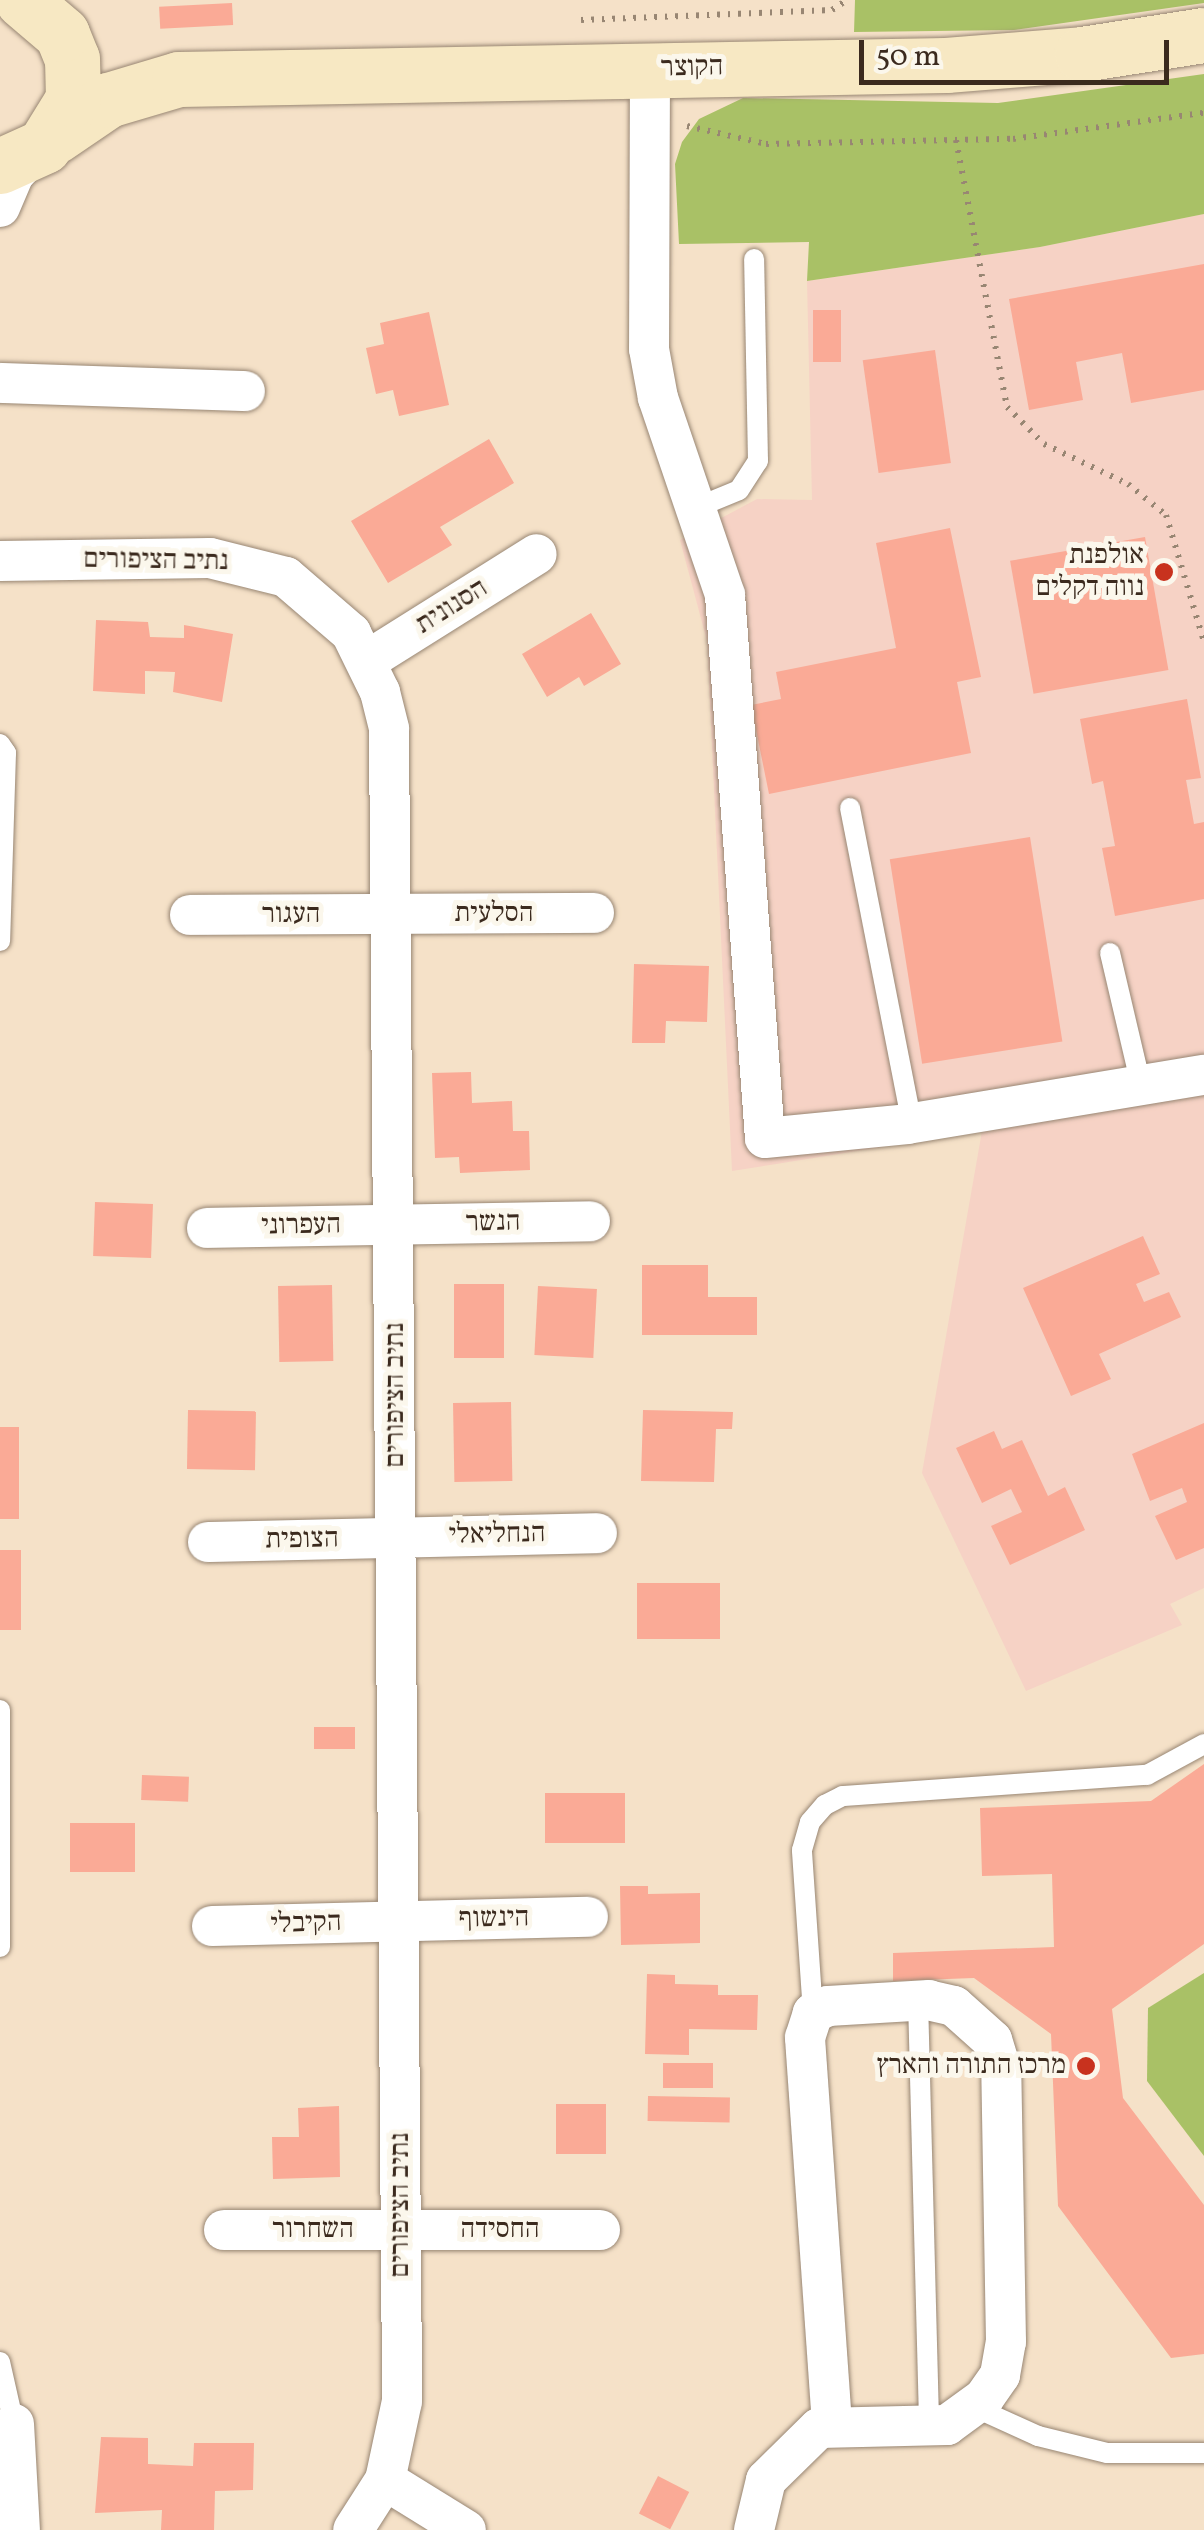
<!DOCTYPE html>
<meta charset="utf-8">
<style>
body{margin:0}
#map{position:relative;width:1204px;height:2530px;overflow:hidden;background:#f5e1c8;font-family:Vollkorn,"Frank Ruhl Libre",serif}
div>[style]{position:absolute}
.built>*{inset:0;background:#f6d2c5}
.green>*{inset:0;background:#a9c166}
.building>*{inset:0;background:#faaa96;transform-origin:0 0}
.path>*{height:6px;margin-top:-3px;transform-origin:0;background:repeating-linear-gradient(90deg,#988673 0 2.5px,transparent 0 10.5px)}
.roads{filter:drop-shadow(0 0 2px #988673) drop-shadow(0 0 2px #988673)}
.lane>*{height:20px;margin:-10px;padding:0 10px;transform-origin:10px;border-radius:10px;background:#fff}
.street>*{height:40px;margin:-20px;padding:0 20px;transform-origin:20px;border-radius:20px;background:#fff}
.secondary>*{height:55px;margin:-27.5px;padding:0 27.5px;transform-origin:27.5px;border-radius:27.5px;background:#f7e8c3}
.dots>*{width:28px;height:28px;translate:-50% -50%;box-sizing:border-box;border:5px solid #fbf7ec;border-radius:50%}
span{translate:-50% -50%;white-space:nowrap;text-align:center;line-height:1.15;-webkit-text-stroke:10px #fbf7ec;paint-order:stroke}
.street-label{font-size:28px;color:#3b2a1e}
.poi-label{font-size:28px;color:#3b2a1e}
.right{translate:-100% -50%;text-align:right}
.scale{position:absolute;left:859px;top:40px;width:310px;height:45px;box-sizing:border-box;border:5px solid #3b2a1e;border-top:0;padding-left:12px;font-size:30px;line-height:35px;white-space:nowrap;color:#3b2a1e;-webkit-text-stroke:8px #fbf7ec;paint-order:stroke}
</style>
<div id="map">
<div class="built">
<div style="clip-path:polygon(1204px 214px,1204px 1588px,1170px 1604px,1182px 1625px,1026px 1691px,922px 1473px,982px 1131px,732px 1171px,707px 641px,680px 540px,757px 499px,812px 500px,807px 281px,1040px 247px)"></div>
</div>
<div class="green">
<div style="clip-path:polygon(855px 0,1204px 0,1204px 3px,1014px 30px,854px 32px)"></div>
<div style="clip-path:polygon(1204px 74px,1204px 214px,1040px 247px,807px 281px,809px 242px,679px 244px,675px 164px,682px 142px,699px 119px,743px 98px,998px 103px)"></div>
<div style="clip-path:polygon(1204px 1973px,1204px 2156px,1147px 2081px,1148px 2008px)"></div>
</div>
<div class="building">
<div style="left:232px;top:3px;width:22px;height:73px;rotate:87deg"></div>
<div style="clip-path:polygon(1204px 264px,1204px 390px,1131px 403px,1122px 353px,1076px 362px,1083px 400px,1029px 410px,1009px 299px)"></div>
<div style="left:813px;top:310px;width:28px;height:52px"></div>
<div style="clip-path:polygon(429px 312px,449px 405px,399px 416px,393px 390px,376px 394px,366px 348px,384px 344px,380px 323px)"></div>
<div style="left:935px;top:350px;width:114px;height:73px;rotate:82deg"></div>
<div style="clip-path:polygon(489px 439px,514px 483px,440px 527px,452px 545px,388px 583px,351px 521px)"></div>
<div style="clip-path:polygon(950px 528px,981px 677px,957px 682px,971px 753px,769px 794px,751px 705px,781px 699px,776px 672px,896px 648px,876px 543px)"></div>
<div style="left:1145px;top:537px;width:135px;height:137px;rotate:80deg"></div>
<div style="clip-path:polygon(591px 613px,621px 664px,584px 686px,579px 677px,547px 697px,522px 654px)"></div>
<div style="clip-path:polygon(96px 620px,148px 622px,150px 637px,184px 638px,184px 625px,233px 634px,222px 702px,173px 692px,175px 672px,145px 671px,145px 694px,93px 691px)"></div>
<div style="clip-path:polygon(1187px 699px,1201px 778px,1186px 780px,1194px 824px,1204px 822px,1204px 899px,1115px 916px,1102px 848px,1115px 846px,1103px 781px,1092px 784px,1080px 719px)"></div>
<div style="left:1030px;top:837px;width:207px;height:142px;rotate:81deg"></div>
<div style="clip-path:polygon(634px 964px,709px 966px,707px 1022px,666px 1021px,665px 1043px,632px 1043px)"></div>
<div style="clip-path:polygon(471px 1072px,472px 1103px,512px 1101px,513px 1131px,529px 1131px,530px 1170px,460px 1173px,459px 1157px,435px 1158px,432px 1073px)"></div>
<div style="left:95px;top:1202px;width:58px;height:54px;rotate:2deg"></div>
<div style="clip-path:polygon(1143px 1236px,1160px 1274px,1136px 1284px,1144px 1302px,1169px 1292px,1181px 1317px,1099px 1354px,1111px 1379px,1071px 1396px,1023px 1288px)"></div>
<div style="clip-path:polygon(642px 1265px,708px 1265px,708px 1297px,757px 1297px,757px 1335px,642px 1335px)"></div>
<div style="left:454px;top:1284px;width:50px;height:74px"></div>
<div style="left:332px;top:1285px;width:76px;height:54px;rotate:89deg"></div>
<div style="left:538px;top:1286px;width:59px;height:69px;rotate:3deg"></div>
<div style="left:511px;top:1402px;width:79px;height:58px;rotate:89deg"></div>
<div style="left:188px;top:1410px;width:68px;height:59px;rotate:1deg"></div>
<div style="clip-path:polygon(643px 1410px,733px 1412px,732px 1429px,716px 1429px,714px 1482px,641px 1481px)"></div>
<div style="clip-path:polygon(1204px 1423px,1204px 1548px,1176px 1560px,1155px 1516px,1187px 1502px,1182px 1488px,1150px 1501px,1132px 1454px)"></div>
<div style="left:0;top:1427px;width:19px;height:92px"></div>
<div style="clip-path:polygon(994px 1431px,1002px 1449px,1022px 1440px,1048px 1496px,1065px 1487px,1085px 1530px,1010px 1565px,991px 1526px,1022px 1512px,1011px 1489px,982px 1503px,956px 1448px)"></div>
<div style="left:0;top:1550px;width:21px;height:80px"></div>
<div style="left:637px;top:1583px;width:83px;height:56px"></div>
<div style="left:314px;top:1727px;width:41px;height:22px"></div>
<div style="clip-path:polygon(1204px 1764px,1204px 1944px,1112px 2009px,1123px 2098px,1204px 2205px,1204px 2354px,1171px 2358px,1058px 2206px,1051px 2034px,974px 1978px,893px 1981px,893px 1953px,1054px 1947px,1052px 1874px,982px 1876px,980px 1808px,1151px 1801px)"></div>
<div style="left:142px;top:1775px;width:47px;height:25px;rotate:2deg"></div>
<div style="left:545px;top:1793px;width:80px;height:50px"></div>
<div style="left:70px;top:1823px;width:65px;height:49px"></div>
<div style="clip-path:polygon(620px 1886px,648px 1886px,648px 1894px,700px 1893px,700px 1943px,621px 1945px)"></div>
<div style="clip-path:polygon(647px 1974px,675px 1975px,675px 1984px,718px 1985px,718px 1995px,758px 1995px,757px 2030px,689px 2029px,689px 2055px,645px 2054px)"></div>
<div style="left:663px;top:2063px;width:50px;height:25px"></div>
<div style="left:648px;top:2096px;width:82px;height:25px;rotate:1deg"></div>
<div style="left:556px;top:2104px;width:50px;height:50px"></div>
<div style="clip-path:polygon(339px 2106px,340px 2177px,273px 2179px,272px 2137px,299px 2137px,298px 2108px)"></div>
<div style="clip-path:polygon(101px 2437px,148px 2438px,148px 2464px,193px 2466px,194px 2443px,254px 2443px,253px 2490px,215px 2491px,214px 2530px,161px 2530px,162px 2510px,95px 2513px)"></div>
<div style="left:658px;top:2476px;width:35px;height:42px;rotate:27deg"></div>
</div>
<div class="path">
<div style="left:581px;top:20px;width:251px;rotate:-2.3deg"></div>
<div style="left:832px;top:10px;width:18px;rotate:-34deg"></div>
<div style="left:687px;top:126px;width:81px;rotate:12.8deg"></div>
<div style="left:766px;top:144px;width:247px;rotate:-1.2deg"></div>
<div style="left:1013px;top:139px;width:193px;rotate:-7.8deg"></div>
<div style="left:956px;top:140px;width:272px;rotate:79.2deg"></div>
<div style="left:1007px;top:407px;width:52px;rotate:45deg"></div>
<div style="left:1044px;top:444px;width:93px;rotate:25.5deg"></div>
<div style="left:1128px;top:484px;width:49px;rotate:39.2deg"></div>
<div style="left:1166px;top:515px;width:133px;rotate:73.3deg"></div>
</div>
<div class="roads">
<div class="lane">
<div style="left:698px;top:507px;width:44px;rotate:-22.5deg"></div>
<div style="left:739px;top:490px;width:35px;rotate:-57deg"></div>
<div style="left:758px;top:461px;width:202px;rotate:-91.1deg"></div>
<div style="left:0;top:744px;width:11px;rotate:56deg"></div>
<div style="left:6px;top:753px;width:188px;rotate:91.8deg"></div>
<div style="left:850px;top:808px;width:322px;rotate:78.9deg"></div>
<div style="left:1110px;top:953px;width:136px;rotate:76.8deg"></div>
<div style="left:0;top:1710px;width:237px;rotate:90deg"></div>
<div style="left:918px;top:2000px;width:425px;rotate:88.5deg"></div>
<div style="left:813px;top:2013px;width:163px;rotate:-93.9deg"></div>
<div style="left:802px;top:1850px;width:29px;rotate:-74deg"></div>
<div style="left:810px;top:1822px;width:23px;rotate:-49deg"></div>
<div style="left:825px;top:1805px;width:20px;rotate:-27deg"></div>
<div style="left:843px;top:1796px;width:305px;rotate:-4deg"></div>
<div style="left:1147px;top:1775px;width:65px;rotate:-28.5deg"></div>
<div style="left:0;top:2362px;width:64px;rotate:77.3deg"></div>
<div style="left:974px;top:2407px;width:70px;rotate:24.4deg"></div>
<div style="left:1038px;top:2436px;width:71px;rotate:13.8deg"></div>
<div style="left:1107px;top:2453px;width:97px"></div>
</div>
<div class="street">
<div style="left:650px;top:69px;width:280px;rotate:90.2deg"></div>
<div style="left:649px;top:349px;width:50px;rotate:79.6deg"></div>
<div style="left:658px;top:398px;width:208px;rotate:71.2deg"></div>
<div style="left:725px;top:595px;width:544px;rotate:85.79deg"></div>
<div style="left:765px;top:1138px;width:143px;rotate:-5.6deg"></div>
<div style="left:907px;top:1124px;width:301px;rotate:-9.4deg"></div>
<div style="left:0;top:207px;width:36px;rotate:-67deg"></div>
<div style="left:14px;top:174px;width:28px;rotate:-46deg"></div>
<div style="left:0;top:383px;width:245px;rotate:1.9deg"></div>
<div style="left:0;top:561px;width:210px;rotate:-0.8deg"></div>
<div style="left:210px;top:558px;width:78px;rotate:14deg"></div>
<div style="left:286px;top:577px;width:86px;rotate:40.7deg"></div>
<div style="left:351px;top:633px;width:66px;rotate:63.8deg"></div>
<div style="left:380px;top:692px;width:38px;rotate:76deg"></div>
<div style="left:389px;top:729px;width:1672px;rotate:89.55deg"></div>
<div style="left:402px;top:2401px;width:81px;rotate:102.1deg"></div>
<div style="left:385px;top:2480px;width:59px;rotate:122.6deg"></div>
<div style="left:368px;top:660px;width:199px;rotate:-32.1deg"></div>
<div style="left:190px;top:915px;width:404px;rotate:-0.3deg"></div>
<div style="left:207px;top:1228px;width:383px;rotate:-1deg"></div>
<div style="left:208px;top:1542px;width:389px;rotate:-1.3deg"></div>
<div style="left:212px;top:1926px;width:376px;rotate:-1.4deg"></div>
<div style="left:224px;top:2230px;width:376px"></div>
<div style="left:14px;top:2424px;width:106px;rotate:86.8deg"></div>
<div style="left:385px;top:2480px;width:95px;rotate:31.7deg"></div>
<div style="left:754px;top:2530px;width:51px;rotate:-76.5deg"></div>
<div style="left:766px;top:2480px;width:74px;rotate:-44.5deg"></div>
<div style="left:819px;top:2428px;width:128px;rotate:-1.3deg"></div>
<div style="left:947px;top:2425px;width:46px;rotate:-36.1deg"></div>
<div style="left:984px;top:2398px;width:28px;rotate:-55deg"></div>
<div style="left:1000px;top:2375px;width:34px;rotate:-80deg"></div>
<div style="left:1006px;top:2342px;width:273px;rotate:-91deg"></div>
<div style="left:1001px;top:2069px;width:30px;rotate:-107deg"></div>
<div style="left:992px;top:2040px;width:51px;rotate:-138.2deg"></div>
<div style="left:954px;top:2006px;width:26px;rotate:-167deg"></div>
<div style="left:929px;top:2000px;width:101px;rotate:176.6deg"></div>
<div style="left:828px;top:2006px;width:17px;rotate:155deg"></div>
<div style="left:813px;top:2013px;width:26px;rotate:108deg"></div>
<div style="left:805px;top:2038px;width:388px;rotate:86deg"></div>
</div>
<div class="secondary">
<div style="left:55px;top:136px;width:64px;rotate:-34.2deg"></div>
<div style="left:108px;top:100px;width:74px;rotate:-16.5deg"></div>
<div style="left:179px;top:79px;width:767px;rotate:-1.05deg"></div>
<div style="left:946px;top:65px;width:136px;rotate:-4.6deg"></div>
<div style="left:1082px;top:54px;width:123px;rotate:-8.9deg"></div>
<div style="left:0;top:166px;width:48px;rotate:-24.4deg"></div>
<div style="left:44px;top:146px;width:55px;rotate:-58.3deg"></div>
<div style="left:73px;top:99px;width:40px;rotate:-91.4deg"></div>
<div style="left:72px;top:59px;width:27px;rotate:-112deg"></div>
<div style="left:62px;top:34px;width:52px;rotate:-139.6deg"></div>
</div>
</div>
<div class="dots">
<div style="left:1164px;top:572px;background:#c8321e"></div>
<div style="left:1086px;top:2066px;background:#c8321e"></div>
</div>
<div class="street-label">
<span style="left:692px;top:68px;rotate:-1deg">הקוצר</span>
<span style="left:156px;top:561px;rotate:1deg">נתיב הציפורים</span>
<span style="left:452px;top:607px;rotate:-32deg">הסנונית</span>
<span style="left:494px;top:914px">הסלעית</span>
<span style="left:291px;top:915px">העגור</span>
<span style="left:493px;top:1223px;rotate:-1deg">הנשר</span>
<span style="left:301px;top:1226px;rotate:-1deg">העפרוני</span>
<span style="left:396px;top:1395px;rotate:-90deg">נתיב הציפורים</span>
<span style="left:497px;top:1535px;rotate:-1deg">הנחליאלי</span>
<span style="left:302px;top:1540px;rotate:-1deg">הצופית</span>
<span style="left:494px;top:1919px;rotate:-1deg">הינשוף</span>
<span style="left:306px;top:1924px;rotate:-2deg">הקיבלי</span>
<span style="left:401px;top:2205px;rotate:-90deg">נתיב הציפורים</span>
<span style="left:313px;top:2230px">השחרור</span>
<span style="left:500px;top:2230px">החסידה</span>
</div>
<div class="poi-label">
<span class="right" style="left:1144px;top:572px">אולפנת<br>נווה דקלים</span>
<span class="right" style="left:1066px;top:2066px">מרכז התורה והארץ</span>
</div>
<div class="scale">50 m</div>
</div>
